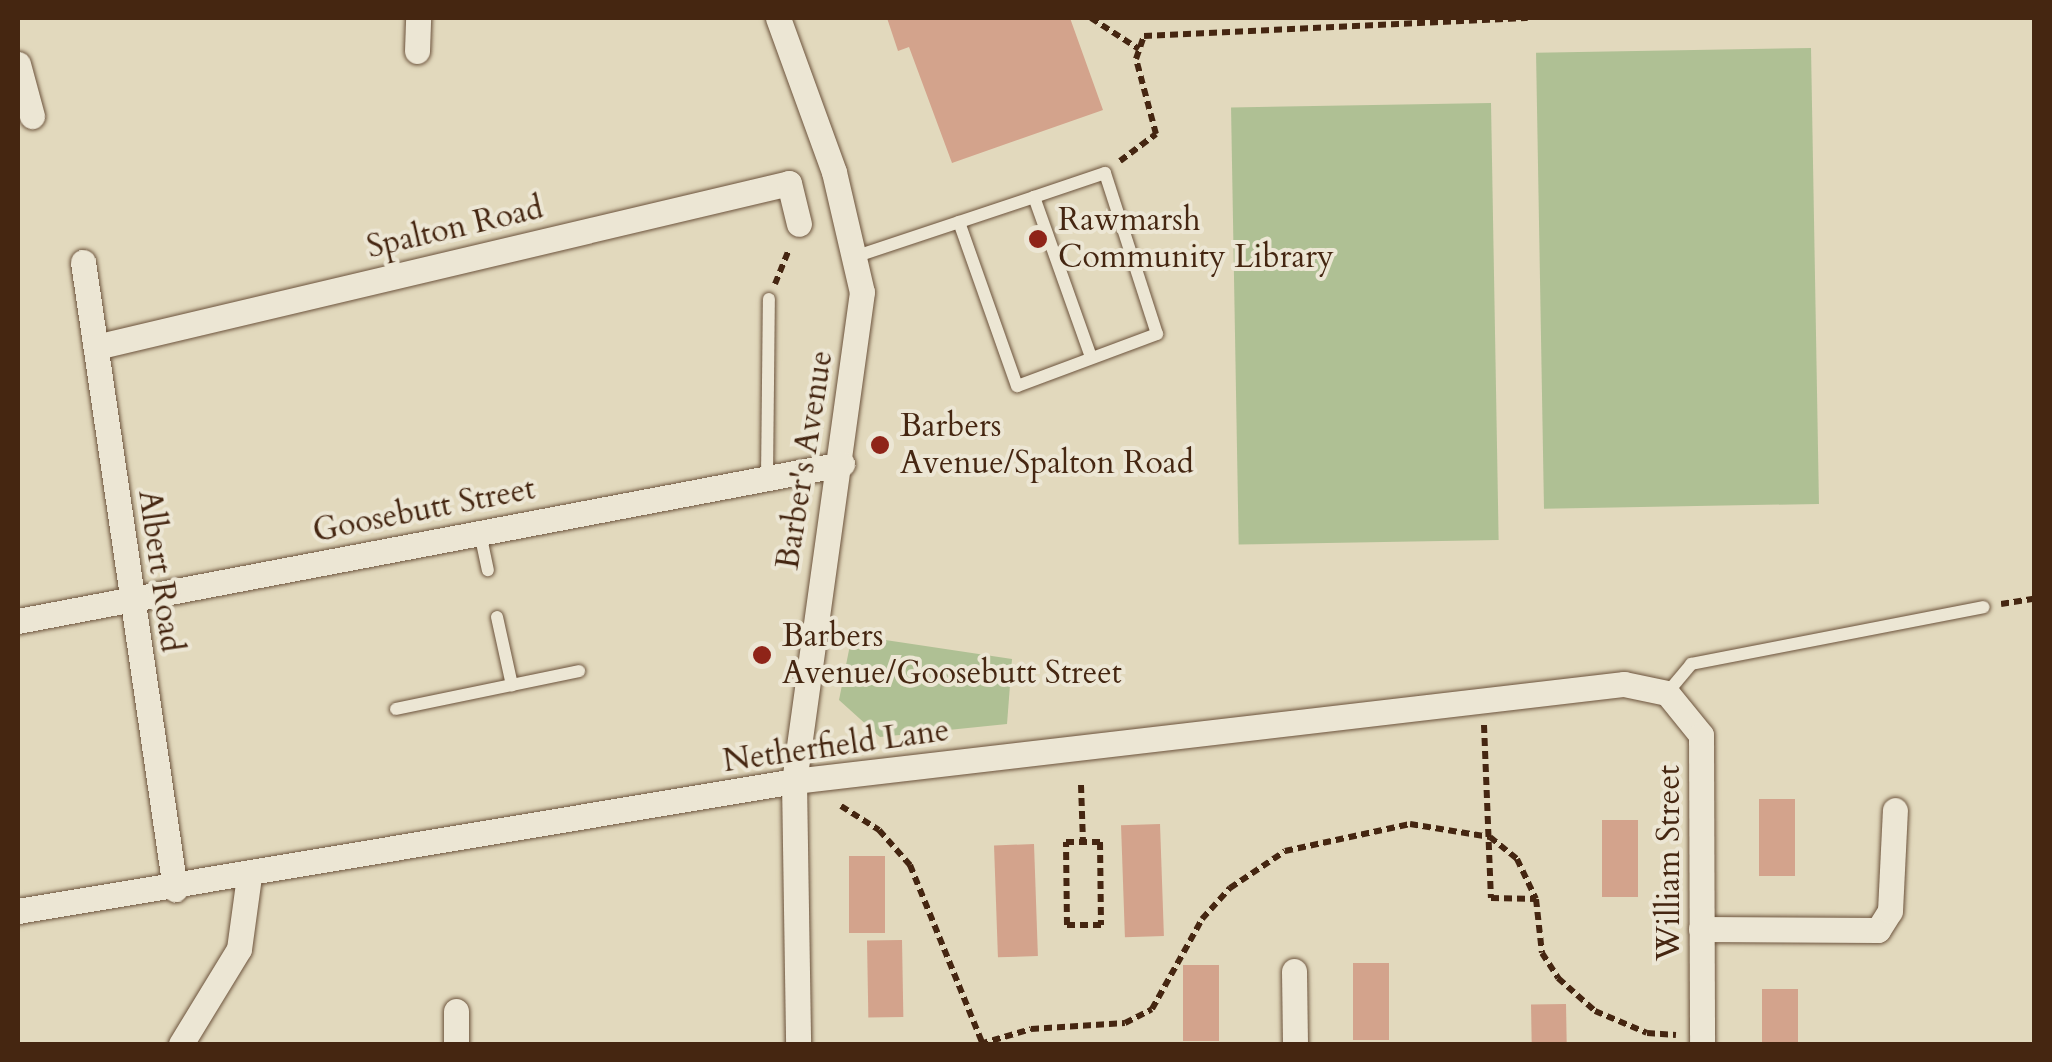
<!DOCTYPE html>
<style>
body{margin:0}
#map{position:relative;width:2052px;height:1062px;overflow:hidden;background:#e2d9bd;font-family:Cardo,serif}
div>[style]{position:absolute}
.green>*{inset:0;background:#afc094;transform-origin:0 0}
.building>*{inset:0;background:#d3a38c;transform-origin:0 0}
.path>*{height:6px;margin-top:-3px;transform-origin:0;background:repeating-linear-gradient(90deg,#452611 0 8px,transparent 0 13px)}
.roads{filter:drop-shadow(0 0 2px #6c533c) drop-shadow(0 0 2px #6c533c)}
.service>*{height:12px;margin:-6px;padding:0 6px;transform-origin:6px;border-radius:6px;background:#ece6d4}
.minor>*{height:25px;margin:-12.5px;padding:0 12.5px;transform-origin:12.5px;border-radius:12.5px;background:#ece6d4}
.dots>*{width:28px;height:28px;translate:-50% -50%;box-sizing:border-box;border:5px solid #ece6d4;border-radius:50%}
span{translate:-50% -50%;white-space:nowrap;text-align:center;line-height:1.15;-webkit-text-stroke:8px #ece6d4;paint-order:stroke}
.poi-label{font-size:32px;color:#452611}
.left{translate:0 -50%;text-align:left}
.street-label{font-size:32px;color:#452611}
.frame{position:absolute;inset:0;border:20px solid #452611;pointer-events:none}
</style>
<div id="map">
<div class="green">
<div style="left:1811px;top:48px;width:456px;height:275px;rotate:89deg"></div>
<div style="left:1491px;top:103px;width:437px;height:260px;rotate:89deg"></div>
<div style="clip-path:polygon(852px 635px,1012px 659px,1007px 724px,880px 737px,839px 700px)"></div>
</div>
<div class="building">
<div style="clip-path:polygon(887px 18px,1070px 18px,1103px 110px,952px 163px,909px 47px,898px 51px)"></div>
<div style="left:1759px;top:799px;width:36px;height:77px"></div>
<div style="left:1602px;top:820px;width:36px;height:77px"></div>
<div style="left:1160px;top:824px;width:112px;height:39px;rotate:88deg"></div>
<div style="left:1034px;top:844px;width:112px;height:40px;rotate:88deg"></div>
<div style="left:885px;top:856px;width:77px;height:36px;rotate:90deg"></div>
<div style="left:902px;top:940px;width:77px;height:35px;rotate:89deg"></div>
<div style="left:1389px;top:963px;width:77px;height:36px;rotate:90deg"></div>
<div style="left:1183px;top:965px;width:36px;height:76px"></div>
<div style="left:1762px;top:989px;width:36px;height:55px"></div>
<div style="left:1566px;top:1004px;width:40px;height:35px;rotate:89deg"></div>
</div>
<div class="path">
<div style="left:1091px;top:18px;width:57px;rotate:32.9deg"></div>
<div style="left:1120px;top:161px;width:45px;rotate:-36.9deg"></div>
<div style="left:1156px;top:134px;width:78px;rotate:-104.9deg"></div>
<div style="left:1136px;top:59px;width:24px;rotate:-71deg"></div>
<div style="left:1144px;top:36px;width:384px;rotate:-2.7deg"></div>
<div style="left:775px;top:284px;width:38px;rotate:-68deg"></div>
<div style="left:2001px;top:604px;width:33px;rotate:-9deg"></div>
<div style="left:1484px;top:725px;width:173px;rotate:87.7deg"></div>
<div style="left:1491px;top:898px;width:45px;rotate:1.3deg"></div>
<div style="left:1081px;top:785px;width:57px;rotate:88deg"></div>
<div style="left:841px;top:806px;width:45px;rotate:32.3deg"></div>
<div style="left:879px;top:830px;width:47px;rotate:48.5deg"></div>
<div style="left:910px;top:865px;width:191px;rotate:67.9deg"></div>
<div style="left:1066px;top:842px;width:34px"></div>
<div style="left:1100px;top:842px;width:83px;rotate:89.3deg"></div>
<div style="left:1101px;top:925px;width:34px;rotate:180deg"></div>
<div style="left:1067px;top:925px;width:83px;rotate:-90.7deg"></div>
<div style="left:980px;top:1044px;width:53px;rotate:-16.4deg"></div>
<div style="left:1031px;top:1029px;width:94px;rotate:-3.7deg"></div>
<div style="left:1125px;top:1023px;width:30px;rotate:-27deg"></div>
<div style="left:1152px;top:1009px;width:103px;rotate:-60.9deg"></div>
<div style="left:1202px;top:919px;width:42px;rotate:-47.9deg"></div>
<div style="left:1230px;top:888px;width:66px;rotate:-33.9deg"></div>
<div style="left:1285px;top:851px;width:128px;rotate:-12.2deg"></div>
<div style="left:1410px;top:824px;width:81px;rotate:9.2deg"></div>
<div style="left:1490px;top:837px;width:35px;rotate:39deg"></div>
<div style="left:1517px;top:859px;width:44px;rotate:64.6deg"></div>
<div style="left:1536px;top:899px;width:54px;rotate:83.7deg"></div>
<div style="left:1542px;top:953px;width:30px;rotate:57deg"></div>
<div style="left:1558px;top:978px;width:50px;rotate:41.7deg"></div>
<div style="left:1595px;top:1011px;width:56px;rotate:22.9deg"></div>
<div style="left:1647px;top:1033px;width:29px;rotate:4deg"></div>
</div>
<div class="roads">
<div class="service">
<div style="left:1034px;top:197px;width:170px;rotate:70.4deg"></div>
<div style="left:854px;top:257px;width:190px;rotate:-18.4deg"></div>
<div style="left:1034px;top:197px;width:75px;rotate:-18.7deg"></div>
<div style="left:1105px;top:173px;width:169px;rotate:72.1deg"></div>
<div style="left:1157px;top:334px;width:149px;rotate:159.6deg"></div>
<div style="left:1017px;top:386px;width:174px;rotate:-109.5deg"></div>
<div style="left:767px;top:478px;width:179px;rotate:-89.4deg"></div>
<div style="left:480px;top:533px;width:38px;rotate:78deg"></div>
<div style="left:497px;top:617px;width:70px;rotate:77.6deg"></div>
<div style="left:1667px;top:693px;width:38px;rotate:-50deg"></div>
<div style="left:1691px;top:664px;width:298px;rotate:-11deg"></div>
<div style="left:396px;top:709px;width:187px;rotate:-11.7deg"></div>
</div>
<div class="minor">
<div style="left:778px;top:18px;width:164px;rotate:70deg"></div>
<div style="left:834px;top:172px;width:123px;rotate:76.9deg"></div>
<div style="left:862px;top:292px;width:494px;rotate:97.9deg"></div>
<div style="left:794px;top:781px;width:263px;rotate:89.1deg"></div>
<div style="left:417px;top:51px;width:33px;rotate:-88deg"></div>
<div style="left:18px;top:64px;width:54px;rotate:74.9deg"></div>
<div style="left:83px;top:262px;width:634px;rotate:81.65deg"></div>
<div style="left:96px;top:347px;width:712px;rotate:-13.31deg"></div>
<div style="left:789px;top:183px;width:42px;rotate:76.3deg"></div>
<div style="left:18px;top:621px;width:839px;rotate:-10.79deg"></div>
<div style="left:18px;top:911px;width:787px;rotate:-9.51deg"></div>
<div style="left:794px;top:781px;width:836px;rotate:-6.67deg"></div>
<div style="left:1624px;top:684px;width:44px;rotate:11.8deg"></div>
<div style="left:1667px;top:693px;width:54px;rotate:51deg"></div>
<div style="left:1701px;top:735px;width:309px;rotate:89.8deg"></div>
<div style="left:1701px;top:929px;width:177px;rotate:0.3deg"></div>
<div style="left:1878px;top:930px;width:22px;rotate:-58deg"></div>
<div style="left:1890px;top:911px;width:101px;rotate:-87.2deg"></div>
<div style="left:1294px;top:971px;width:73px;rotate:89.2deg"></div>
<div style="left:456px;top:1011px;width:33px;rotate:90deg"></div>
<div style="left:181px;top:1044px;width:111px;rotate:-58.6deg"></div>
<div style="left:239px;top:949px;width:74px;rotate:-82.2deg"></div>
</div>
</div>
<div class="dots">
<div style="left:1038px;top:239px;background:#8f2418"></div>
<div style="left:880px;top:445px;background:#8f2418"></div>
<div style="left:762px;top:655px;background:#8f2418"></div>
</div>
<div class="poi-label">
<span class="left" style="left:1058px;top:239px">Rawmarsh<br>Community Library</span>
<span class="left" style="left:900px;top:445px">Barbers<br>Avenue/Spalton Road</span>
<span class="left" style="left:782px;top:655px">Barbers<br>Avenue/Goosebutt Street</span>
</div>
<div class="street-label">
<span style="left:455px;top:228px;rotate:-13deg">Spalton Road</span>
<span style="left:805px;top:460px;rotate:-81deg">Barber's Avenue</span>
<span style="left:424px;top:510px;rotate:-11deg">Goosebutt Street</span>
<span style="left:160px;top:571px;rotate:82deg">Albert Road</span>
<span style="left:836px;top:746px;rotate:-8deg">Netherfield Lane</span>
<span style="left:1669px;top:863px;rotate:-90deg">William Street</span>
</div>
<div class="frame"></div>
</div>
